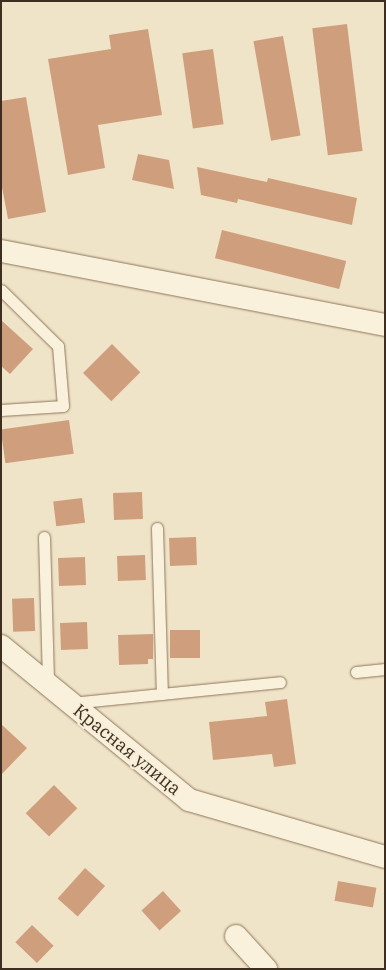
<!DOCTYPE html>
<meta charset="utf-8">
<style>
body{margin:0}
#map{position:relative;width:386px;height:970px;overflow:hidden;background:#f0e4c8;font-family:"IBM Plex Serif",serif}
div>[style]{position:absolute}
.building>*{inset:0;background:#cf9f7d;transform-origin:0 0}
.roads{filter:drop-shadow(0 0 1px #8d765c) drop-shadow(0 0 1px #8d765c)}
.lane>*{height:11px;margin:-5.5px;padding:0 5.5px;transform-origin:5.5px;border-radius:5.5px;background:#faf1dc}
.street>*{height:22px;margin:-11px;padding:0 11px;transform-origin:11px;border-radius:11px;background:#faf1dc}
span{translate:-50% -50%;white-space:nowrap;text-align:center;line-height:1.15;-webkit-text-stroke:4px #f7eed8;paint-order:stroke}
.street-label{font-size:18px;color:#3d2e20}
.frame{position:absolute;inset:0;border:2px solid #3d2e20;pointer-events:none}
</style>
<div id="map">
<div class="building">
<div style="left:347px;top:24px;width:128px;height:35px;rotate:83deg"></div>
<div style="clip-path:polygon(148px 29px,162px 115px,98px 125px,105px 168px,68px 175px,48px 59px,111px 49px,109px 35px)"></div>
<div style="left:283px;top:36px;width:101px;height:30px;rotate:80deg"></div>
<div style="left:213px;top:49px;width:76px;height:31px;rotate:82deg"></div>
<div style="clip-path:polygon(26px 97px,46px 212px,8px 219px,1px 182px,1px 101px)"></div>
<div style="clip-path:polygon(138px 154px,169px 160px,174px 189px,132px 180px)"></div>
<div style="clip-path:polygon(197px 167px,267px 182px,268px 178px,357px 198px,352px 225px,238px 199px,237px 203px,201px 195px)"></div>
<div style="left:222px;top:230px;width:128px;height:29px;rotate:14deg"></div>
<div style="clip-path:polygon(1px 320px,33px 349px,10px 374px,1px 366px)"></div>
<div style="left:112px;top:344px;width:40px;height:41px;rotate:45deg"></div>
<div style="left:69px;top:420px;width:34px;height:69px;rotate:82deg"></div>
<div style="left:142px;top:492px;width:27px;height:29px;rotate:88deg"></div>
<div style="left:82px;top:498px;width:25px;height:29px;rotate:83deg"></div>
<div style="left:196px;top:537px;width:28px;height:27px;rotate:88deg"></div>
<div style="left:145px;top:555px;width:25px;height:28px;rotate:88deg"></div>
<div style="left:85px;top:557px;width:28px;height:27px;rotate:88deg"></div>
<div style="left:34px;top:598px;width:33px;height:22px;rotate:88deg"></div>
<div style="left:87px;top:622px;width:27px;height:27px;rotate:88deg"></div>
<div style="left:200px;top:630px;width:28px;height:30px;rotate:90deg"></div>
<div style="clip-path:polygon(153px 634px,153px 659px,148px 659px,148px 664px,119px 665px,118px 635px)"></div>
<div style="clip-path:polygon(287px 699px,296px 764px,274px 767px,272px 754px,213px 760px,209px 722px,267px 716px,265px 702px)"></div>
<div style="clip-path:polygon(1px 724px,27px 748px,1px 775px)"></div>
<div style="left:54px;top:785px;width:33px;height:40px;rotate:45deg"></div>
<div style="left:85px;top:868px;width:27px;height:41px;rotate:42deg"></div>
<div style="left:338px;top:881px;width:39px;height:20px;rotate:10deg"></div>
<div style="left:163px;top:891px;width:27px;height:29px;rotate:48deg"></div>
<div style="left:32px;top:925px;width:30px;height:24px;rotate:44deg"></div>
</div>
<div class="roads">
<div class="lane">
<div style="left:1px;top:290px;width:80px;rotate:44.5deg"></div>
<div style="left:58px;top:346px;width:60px;rotate:85.2deg"></div>
<div style="left:63px;top:406px;width:62px;rotate:176.3deg"></div>
<div style="left:157px;top:528px;width:166px;rotate:88.3deg"></div>
<div style="left:44px;top:537px;width:146px;rotate:88.4deg"></div>
<div style="left:356px;top:672px;width:29px;rotate:-6deg"></div>
<div style="left:71px;top:703px;width:210px;rotate:-5.7deg"></div>
</div>
<div class="street">
<div style="left:1px;top:251px;width:391px;rotate:10.9deg"></div>
<div style="left:1px;top:646px;width:243px;rotate:39.3deg"></div>
<div style="left:189px;top:800px;width:204px;rotate:16.2deg"></div>
<div style="left:236px;top:936px;width:45px;rotate:47.7deg"></div>
</div>
</div>
<div class="street-label">
<span style="left:127px;top:750px;rotate:39deg">Красная улица</span>
</div>
<div class="frame"></div>
</div>
